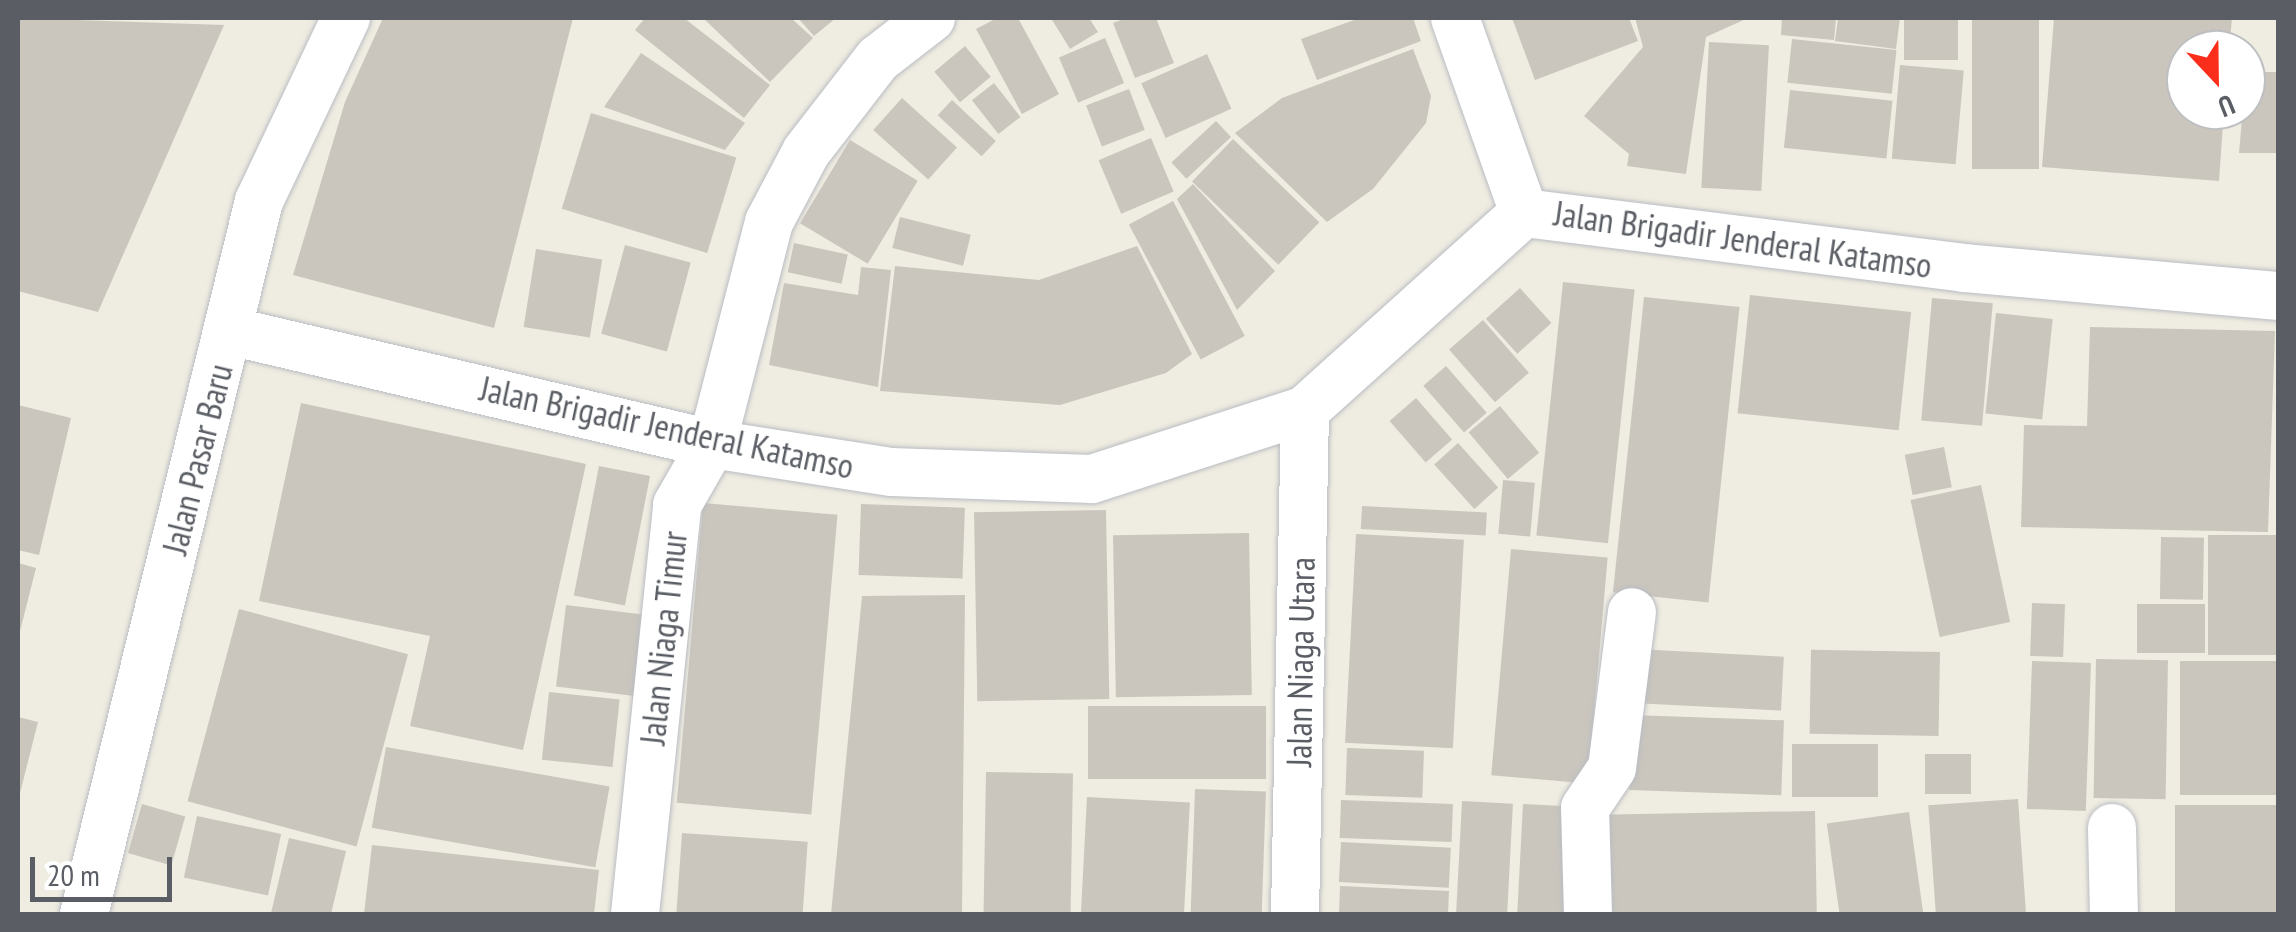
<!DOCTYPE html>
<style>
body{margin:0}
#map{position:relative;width:2296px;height:932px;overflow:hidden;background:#efece1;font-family:"PT Sans Narrow",sans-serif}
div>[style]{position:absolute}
.building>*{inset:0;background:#cac6be;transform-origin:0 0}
.roads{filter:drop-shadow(0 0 2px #b9bcc2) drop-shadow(0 0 2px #b9bcc2)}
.minor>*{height:48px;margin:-24px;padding:0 24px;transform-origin:24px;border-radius:24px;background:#fff}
span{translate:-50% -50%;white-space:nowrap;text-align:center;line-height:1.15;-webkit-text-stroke:8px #fff;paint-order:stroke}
.street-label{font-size:35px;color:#5a5e64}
.frame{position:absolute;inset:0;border:20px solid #5a5e64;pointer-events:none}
.north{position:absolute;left:2166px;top:30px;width:100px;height:100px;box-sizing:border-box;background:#fff;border:2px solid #bdbfc1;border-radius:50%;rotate:158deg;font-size:28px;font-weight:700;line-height:40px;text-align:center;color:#5a5e64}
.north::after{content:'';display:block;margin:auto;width:35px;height:45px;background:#fb2e1b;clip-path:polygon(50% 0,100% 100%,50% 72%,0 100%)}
.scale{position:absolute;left:30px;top:857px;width:142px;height:45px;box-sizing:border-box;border:5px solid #5a5e64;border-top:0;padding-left:12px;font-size:30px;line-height:35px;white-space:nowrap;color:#5a5e64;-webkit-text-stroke:8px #fff;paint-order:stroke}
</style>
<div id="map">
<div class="building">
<div style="clip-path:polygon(18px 18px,224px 25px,98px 312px,18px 291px)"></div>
<div style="clip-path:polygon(383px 18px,573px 18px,494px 328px,293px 275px,345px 102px)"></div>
<div style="clip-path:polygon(645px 18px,684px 18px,770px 85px,744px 118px,635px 30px)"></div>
<div style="clip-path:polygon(703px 18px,791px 18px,813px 38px,770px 82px)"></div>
<div style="clip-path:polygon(798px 18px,836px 18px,814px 36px)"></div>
<div style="clip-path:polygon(997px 18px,1018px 18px,1059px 94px,1022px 114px,976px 29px)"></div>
<div style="clip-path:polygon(1051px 18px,1089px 18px,1098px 32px,1070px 49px)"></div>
<div style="clip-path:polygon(1126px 18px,1156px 18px,1174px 63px,1135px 78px,1113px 23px)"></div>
<div style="clip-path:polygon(1360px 18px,1413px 18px,1421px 41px,1317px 80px,1301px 39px)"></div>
<div style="clip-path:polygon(1512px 18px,1629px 18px,1638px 41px,1535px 80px)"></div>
<div style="clip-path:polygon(1635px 18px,1748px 18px,1706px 37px,1686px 174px,1627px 166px,1629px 154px,1584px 116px,1643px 47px)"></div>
<div style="clip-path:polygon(1782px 18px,1836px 18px,1834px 40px,1781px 35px)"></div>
<div style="clip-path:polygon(1838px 18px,1900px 18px,1896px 49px,1835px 41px)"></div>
<div style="left:1904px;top:18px;width:54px;height:42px"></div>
<div style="left:1972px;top:18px;width:67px;height:151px"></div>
<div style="clip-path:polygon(2054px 18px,2232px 18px,2229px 50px,2186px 50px,2186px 110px,2224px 110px,2219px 181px,2042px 167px)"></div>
<div style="left:1105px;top:38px;width:49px;height:50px;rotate:67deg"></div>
<div style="left:1792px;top:39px;width:105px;height:44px;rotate:6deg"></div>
<div style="left:1709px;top:42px;width:60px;height:146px;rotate:3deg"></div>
<div style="left:965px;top:46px;width:40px;height:40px;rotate:50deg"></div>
<div style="clip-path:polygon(1413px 49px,1431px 96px,1426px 123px,1373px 189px,1327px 222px,1235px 133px,1282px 98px)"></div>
<div style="clip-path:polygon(641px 53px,745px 123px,725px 150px,604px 107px)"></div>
<div style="left:1207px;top:54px;width:60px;height:72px;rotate:66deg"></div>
<div style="left:1900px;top:65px;width:64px;height:94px;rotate:5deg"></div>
<div style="clip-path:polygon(2246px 72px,2278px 72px,2278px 153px,2239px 153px)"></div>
<div style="left:994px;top:83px;width:43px;height:28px;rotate:52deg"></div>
<div style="left:1129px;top:89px;width:44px;height:46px;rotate:69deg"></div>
<div style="left:1790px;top:90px;width:103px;height:58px;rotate:6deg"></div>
<div style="left:902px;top:98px;width:74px;height:43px;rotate:42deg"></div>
<div style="left:952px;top:100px;width:60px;height:21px;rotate:43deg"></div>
<div style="left:591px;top:113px;width:152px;height:100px;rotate:17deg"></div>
<div style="left:1216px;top:121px;width:22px;height:61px;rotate:47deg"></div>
<div style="left:1151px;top:138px;width:58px;height:57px;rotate:67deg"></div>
<div style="left:1233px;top:139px;width:120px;height:59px;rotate:44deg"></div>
<div style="left:850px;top:140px;width:79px;height:97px;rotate:31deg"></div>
<div style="clip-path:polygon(1193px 184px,1275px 271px,1237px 310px,1177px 199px)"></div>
<div style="left:1173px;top:201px;width:153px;height:50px;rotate:62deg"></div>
<div style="left:900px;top:217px;width:73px;height:32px;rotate:14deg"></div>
<div style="left:794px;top:243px;width:55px;height:30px;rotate:12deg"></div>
<div style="left:625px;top:245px;width:68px;height:92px;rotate:15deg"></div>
<div style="clip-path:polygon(1137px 246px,1192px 354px,1166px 373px,1060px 405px,880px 391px,895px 266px,1039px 280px)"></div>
<div style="left:536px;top:249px;width:67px;height:79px;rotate:9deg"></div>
<div style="clip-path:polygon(861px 267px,891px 270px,878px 387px,769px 365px,784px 283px,858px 295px)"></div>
<div style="left:1563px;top:282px;width:72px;height:255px;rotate:6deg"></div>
<div style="left:1520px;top:288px;width:47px;height:46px;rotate:48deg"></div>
<div style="left:1750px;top:295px;width:162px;height:119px;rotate:6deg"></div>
<div style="left:1644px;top:297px;width:96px;height:297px;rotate:6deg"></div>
<div style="left:1932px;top:298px;width:61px;height:123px;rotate:5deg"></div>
<div style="left:1996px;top:313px;width:57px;height:101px;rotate:6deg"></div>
<div style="left:1483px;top:320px;width:70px;height:45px;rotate:49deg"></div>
<div style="clip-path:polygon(2090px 327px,2275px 331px,2268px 532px,2021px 527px,2024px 425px,2087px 426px)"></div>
<div style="left:1446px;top:366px;width:62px;height:30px;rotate:49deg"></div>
<div style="left:1416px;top:398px;width:55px;height:35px;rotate:49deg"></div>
<div style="clip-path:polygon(301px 403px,586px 464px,523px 750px,410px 726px,430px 636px,259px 601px)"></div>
<div style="clip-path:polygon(18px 405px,71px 418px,39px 555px,18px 550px)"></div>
<div style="left:1500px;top:406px;width:61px;height:41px;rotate:50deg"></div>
<div style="left:1458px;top:443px;width:60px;height:32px;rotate:48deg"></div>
<div style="left:1944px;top:447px;width:41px;height:40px;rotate:79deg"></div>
<div style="left:599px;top:466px;width:52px;height:132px;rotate:11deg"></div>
<div style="left:1503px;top:480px;width:32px;height:54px;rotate:5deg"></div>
<div style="left:1981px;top:485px;width:140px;height:72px;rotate:78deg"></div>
<div style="left:703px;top:503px;width:135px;height:301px;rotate:5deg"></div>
<div style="left:861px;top:504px;width:104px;height:71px;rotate:2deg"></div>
<div style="left:1362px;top:506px;width:125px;height:23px;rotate:3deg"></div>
<div style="left:1106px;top:510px;width:189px;height:132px;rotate:89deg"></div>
<div style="left:1249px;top:533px;width:162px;height:136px;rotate:89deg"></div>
<div style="left:1356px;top:534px;width:108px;height:209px;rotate:3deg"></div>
<div style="left:2276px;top:535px;width:120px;height:68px;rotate:90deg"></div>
<div style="left:2161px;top:537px;width:43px;height:62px;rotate:1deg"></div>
<div style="left:1511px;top:549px;width:97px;height:227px;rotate:5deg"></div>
<div style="clip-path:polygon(18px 563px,36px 568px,19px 635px,18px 635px)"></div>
<div style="clip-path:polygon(965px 595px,962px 914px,831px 914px,862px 596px)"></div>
<div style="left:2032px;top:603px;width:33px;height:53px;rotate:2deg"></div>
<div style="left:2137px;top:604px;width:68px;height:49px"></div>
<div style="left:566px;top:605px;width:96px;height:82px;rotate:7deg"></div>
<div style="left:239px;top:609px;width:175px;height:199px;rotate:15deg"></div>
<div style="left:1636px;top:649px;width:148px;height:54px;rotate:3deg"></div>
<div style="left:1940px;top:652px;width:84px;height:129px;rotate:91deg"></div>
<div style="left:2096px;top:659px;width:72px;height:139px;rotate:1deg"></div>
<div style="left:2032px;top:661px;width:59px;height:148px;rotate:2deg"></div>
<div style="left:2278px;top:661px;width:134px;height:98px;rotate:90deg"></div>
<div style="left:549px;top:692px;width:71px;height:68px;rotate:6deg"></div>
<div style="left:1088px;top:706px;width:178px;height:73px"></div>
<div style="left:1632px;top:715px;width:152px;height:75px;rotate:2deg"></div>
<div style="clip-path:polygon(18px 717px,38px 722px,19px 797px,18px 797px)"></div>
<div style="left:1792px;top:744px;width:86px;height:53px"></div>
<div style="left:386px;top:747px;width:227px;height:82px;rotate:10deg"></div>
<div style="left:1347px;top:748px;width:77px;height:47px;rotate:2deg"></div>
<div style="left:1925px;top:754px;width:46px;height:40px"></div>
<div style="left:986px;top:772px;width:87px;height:142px;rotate:1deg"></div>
<div style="left:1195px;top:789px;width:71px;height:125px;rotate:2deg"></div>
<div style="left:1087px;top:797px;width:103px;height:117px;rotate:3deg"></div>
<div style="left:2018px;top:799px;width:115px;height:90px;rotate:86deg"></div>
<div style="left:1341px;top:800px;width:112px;height:38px;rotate:2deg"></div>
<div style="left:1462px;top:801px;width:51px;height:113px;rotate:3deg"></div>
<div style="left:142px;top:804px;width:45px;height:51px;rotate:16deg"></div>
<div style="left:1523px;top:804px;width:50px;height:110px;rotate:3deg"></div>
<div style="left:2175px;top:805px;width:103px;height:109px"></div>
<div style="left:1815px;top:811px;width:103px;height:218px;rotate:89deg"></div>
<div style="left:1909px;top:812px;width:103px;height:83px;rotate:82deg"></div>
<div style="left:197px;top:816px;width:86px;height:63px;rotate:12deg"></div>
<div style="left:682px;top:833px;width:126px;height:81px;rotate:4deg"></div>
<div style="clip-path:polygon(289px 838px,346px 851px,331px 914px,271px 913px)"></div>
<div style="left:1341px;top:842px;width:110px;height:40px;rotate:3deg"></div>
<div style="clip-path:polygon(372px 845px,599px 870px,594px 914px,364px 914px)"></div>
<div style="clip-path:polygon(1340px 886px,1449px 891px,1448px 914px,1339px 914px)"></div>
</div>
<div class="roads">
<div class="minor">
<div style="left:1455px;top:18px;width:207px;rotate:70.5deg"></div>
<div style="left:230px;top:331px;width:495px;rotate:13.2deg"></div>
<div style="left:712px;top:444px;width:181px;rotate:8.9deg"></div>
<div style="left:891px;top:472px;width:201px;rotate:2deg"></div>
<div style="left:1092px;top:479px;width:224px;rotate:-17.9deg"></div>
<div style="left:1305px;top:410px;width:295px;rotate:-42deg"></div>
<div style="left:1524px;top:213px;width:443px;rotate:7.1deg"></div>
<div style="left:1964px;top:268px;width:315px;rotate:5.1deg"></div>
<div style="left:2112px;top:828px;width:86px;rotate:88.7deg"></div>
<div style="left:84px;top:914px;width:734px;rotate:-76.21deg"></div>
<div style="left:259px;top:201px;width:203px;rotate:-64.6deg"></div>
<div style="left:635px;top:914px;width:411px;rotate:-84.1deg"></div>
<div style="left:677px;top:505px;width:70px;rotate:-60.2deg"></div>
<div style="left:712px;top:444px;width:229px;rotate:-75.6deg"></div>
<div style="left:769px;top:222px;width:79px;rotate:-62.1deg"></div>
<div style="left:806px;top:152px;width:118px;rotate:-52.3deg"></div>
<div style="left:878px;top:59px;width:67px;rotate:-37.7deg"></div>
<div style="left:1295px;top:914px;width:504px;rotate:-88.86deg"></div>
<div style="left:1588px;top:914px;width:106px;rotate:-91.6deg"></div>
<div style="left:1585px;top:808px;width:48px;rotate:-56deg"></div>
<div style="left:1612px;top:768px;width:157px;rotate:-82.7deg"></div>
</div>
</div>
<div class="street-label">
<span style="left:1743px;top:239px;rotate:8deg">Jalan Brigadir Jenderal Katamso</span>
<span style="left:667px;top:427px;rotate:12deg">Jalan Brigadir Jenderal Katamso</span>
<span style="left:197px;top:459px;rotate:-76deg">Jalan Pasar Baru</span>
<span style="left:663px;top:638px;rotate:-84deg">Jalan Niaga Timur</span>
<span style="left:1300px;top:662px;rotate:-89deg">Jalan Niaga Utara</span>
</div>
<div class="frame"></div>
<div class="north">U</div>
<div class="scale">20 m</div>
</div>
